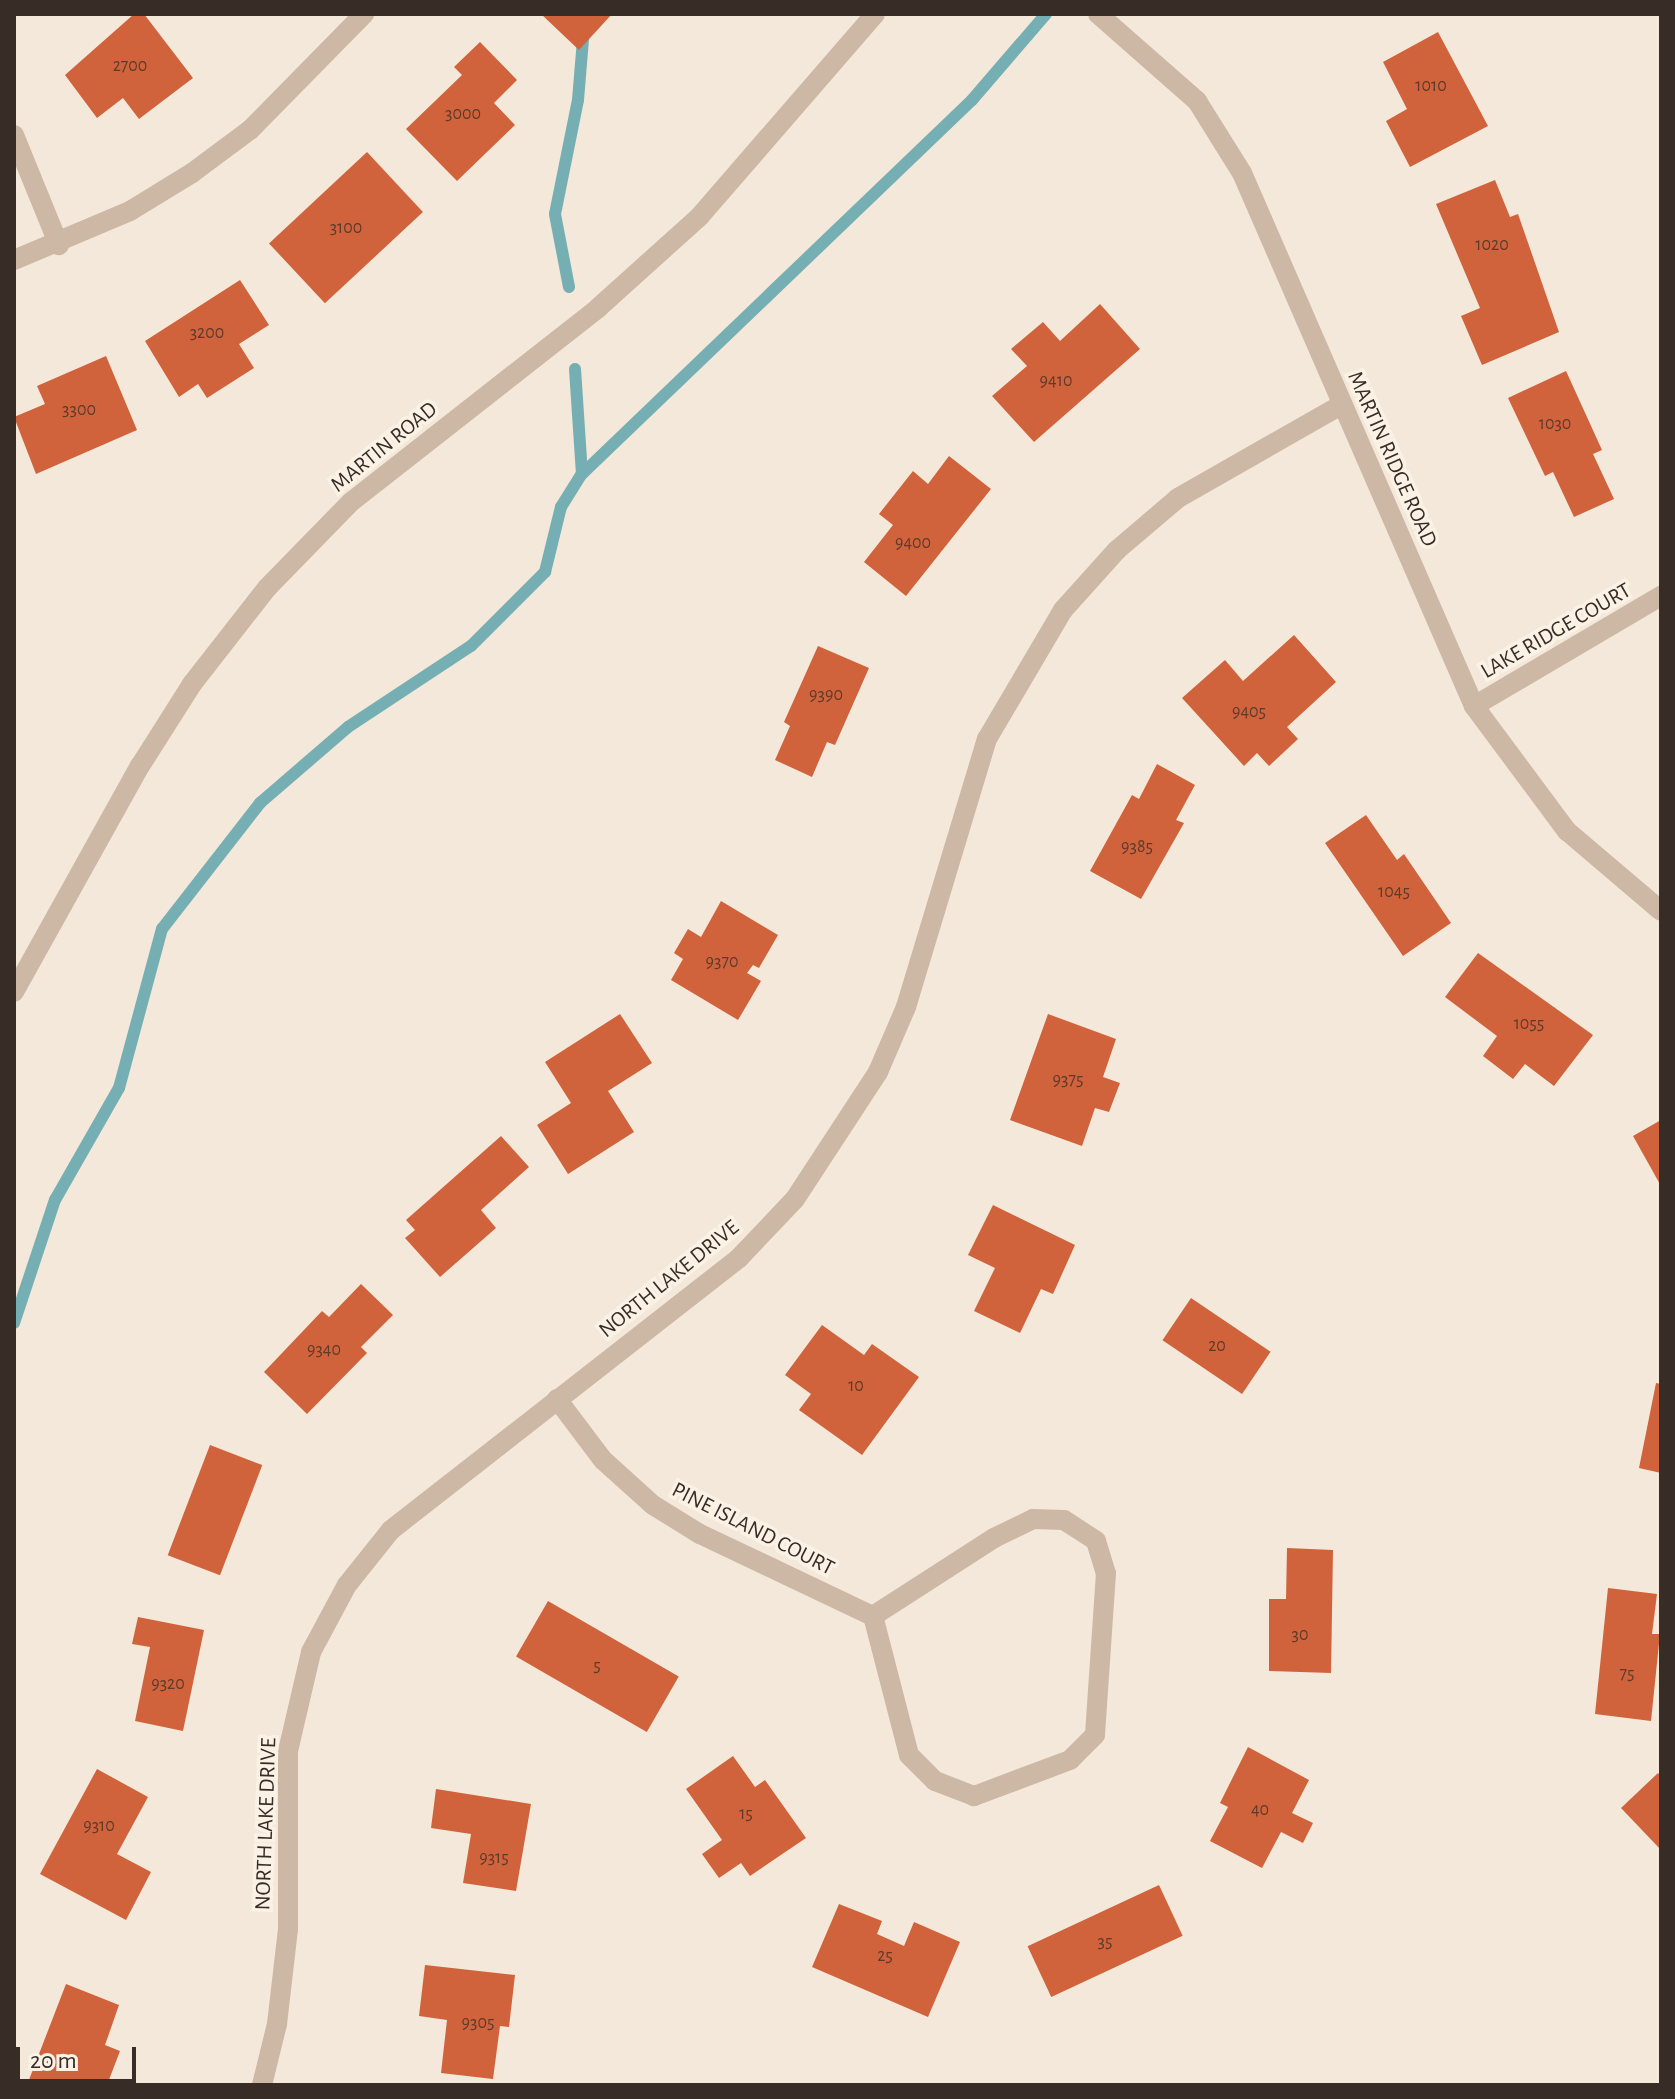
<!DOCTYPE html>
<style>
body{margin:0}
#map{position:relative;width:1675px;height:2099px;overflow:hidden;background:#f3e8d9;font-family:"Alegreya Sans",sans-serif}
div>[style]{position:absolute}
.stream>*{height:12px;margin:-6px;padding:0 6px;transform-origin:6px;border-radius:6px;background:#76afb3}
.building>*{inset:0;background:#d0633b;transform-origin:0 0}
.minor>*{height:20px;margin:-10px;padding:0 10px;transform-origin:10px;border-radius:10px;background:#ccb8a4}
span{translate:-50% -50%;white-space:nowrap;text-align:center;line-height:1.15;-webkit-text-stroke:7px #fbf2e6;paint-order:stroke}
.number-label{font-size:18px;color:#5d3a2b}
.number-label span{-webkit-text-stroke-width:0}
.street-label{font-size:22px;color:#372c26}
.frame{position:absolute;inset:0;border:16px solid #372c26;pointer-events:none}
.scale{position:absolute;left:16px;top:2047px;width:120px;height:36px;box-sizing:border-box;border:4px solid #372c26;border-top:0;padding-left:10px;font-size:24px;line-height:28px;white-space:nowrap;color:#372c26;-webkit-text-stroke:6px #fbf2e6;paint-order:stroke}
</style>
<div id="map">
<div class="stream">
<div style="left:569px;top:287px;width:74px;rotate:-100.9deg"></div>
<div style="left:555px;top:214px;width:116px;rotate:-78.6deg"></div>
<div style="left:578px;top:100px;width:86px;rotate:-85.3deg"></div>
<div style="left:575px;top:369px;width:105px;rotate:86.2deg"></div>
<div style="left:14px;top:1323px;width:130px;rotate:-71.6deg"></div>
<div style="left:55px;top:1200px;width:129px;rotate:-60.3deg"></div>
<div style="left:119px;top:1088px;width:165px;rotate:-74.9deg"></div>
<div style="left:162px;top:929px;width:160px;rotate:-52.1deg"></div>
<div style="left:260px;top:803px;width:116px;rotate:-40.8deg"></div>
<div style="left:348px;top:727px;width:147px;rotate:-33.4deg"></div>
<div style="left:471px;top:646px;width:105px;rotate:-45deg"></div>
<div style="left:545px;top:572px;width:67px;rotate:-76.2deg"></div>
<div style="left:561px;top:507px;width:39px;rotate:-58deg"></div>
<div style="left:582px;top:474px;width:540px;rotate:-43.8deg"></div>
<div style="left:972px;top:100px;width:113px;rotate:-49.3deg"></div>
</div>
<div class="building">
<div style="clip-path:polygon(134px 14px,144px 14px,193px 78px,139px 119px,123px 98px,97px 118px,65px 75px)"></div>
<div style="clip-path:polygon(541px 14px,612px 14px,579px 50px)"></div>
<div style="clip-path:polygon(1438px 32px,1488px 126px,1410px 167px,1386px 121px,1407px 109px,1383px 62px)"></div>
<div style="clip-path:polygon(480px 42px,517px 80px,494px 103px,515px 125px,457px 181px,406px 129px,462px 75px,454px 67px)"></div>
<div style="left:367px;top:152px;width:82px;height:134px;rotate:47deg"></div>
<div style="clip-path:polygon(1495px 180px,1510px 217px,1518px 214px,1559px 332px,1482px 365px,1461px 316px,1480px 308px,1436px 204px)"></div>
<div style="clip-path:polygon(240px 280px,269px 325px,239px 344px,254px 368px,207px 398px,198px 384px,179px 397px,145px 341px)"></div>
<div style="clip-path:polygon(1100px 304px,1140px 349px,1034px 442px,992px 396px,1027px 366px,1011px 349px,1043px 322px,1060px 341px)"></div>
<div style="clip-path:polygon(106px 356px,137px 430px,36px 474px,14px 417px,45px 404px,37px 386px)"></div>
<div style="clip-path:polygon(1566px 371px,1602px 450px,1593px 454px,1614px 499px,1574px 517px,1553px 472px,1545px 476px,1508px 398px)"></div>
<div style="clip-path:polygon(949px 456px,991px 489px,906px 596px,864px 562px,893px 525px,879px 514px,913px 471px,928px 484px)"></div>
<div style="clip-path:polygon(1294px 635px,1336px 682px,1287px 727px,1298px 739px,1269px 766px,1257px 753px,1244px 766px,1182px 698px,1225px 660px,1243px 681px)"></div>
<div style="clip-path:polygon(818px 646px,869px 668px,835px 745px,827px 742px,812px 777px,775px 760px,790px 726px,784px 722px)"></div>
<div style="clip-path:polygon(1157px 764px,1195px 785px,1176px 820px,1184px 823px,1141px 899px,1090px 871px,1132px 795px,1139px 799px)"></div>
<div style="clip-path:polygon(1366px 815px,1397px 860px,1404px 854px,1451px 923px,1403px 956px,1325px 843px)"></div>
<div style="clip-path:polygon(721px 901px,778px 935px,759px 968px,753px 965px,747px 973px,761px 981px,738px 1020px,671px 980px,683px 959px,674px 953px,688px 929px,701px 937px)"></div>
<div style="clip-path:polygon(1478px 953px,1593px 1035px,1554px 1086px,1525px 1064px,1513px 1079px,1483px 1056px,1497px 1036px,1445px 997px)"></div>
<div style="clip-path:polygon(620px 1014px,652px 1063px,608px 1091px,634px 1132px,568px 1174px,537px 1125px,571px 1103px,545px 1062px)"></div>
<div style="clip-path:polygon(1048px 1014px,1116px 1039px,1103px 1077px,1120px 1083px,1109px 1112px,1095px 1108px,1082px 1146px,1010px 1120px)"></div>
<div style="clip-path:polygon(1661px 1120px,1661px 1186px,1633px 1136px)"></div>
<div style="clip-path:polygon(501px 1136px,529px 1167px,481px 1210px,496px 1228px,440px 1277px,405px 1238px,415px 1230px,406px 1220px)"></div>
<div style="clip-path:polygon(993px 1205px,1075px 1245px,1053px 1294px,1041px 1289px,1020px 1333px,974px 1311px,995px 1268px,968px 1255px)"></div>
<div style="clip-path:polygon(361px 1284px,393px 1315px,361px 1347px,367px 1353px,307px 1414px,264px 1372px,322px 1311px,329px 1317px)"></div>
<div style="left:1191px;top:1298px;width:96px;height:51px;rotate:34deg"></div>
<div style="clip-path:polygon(822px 1325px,864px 1355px,872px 1344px,919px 1377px,862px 1455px,799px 1410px,811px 1394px,785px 1375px)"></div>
<div style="clip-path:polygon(1656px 1383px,1661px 1384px,1661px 1473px,1639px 1468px)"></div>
<div style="left:210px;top:1445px;width:56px;height:118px;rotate:21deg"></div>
<div style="clip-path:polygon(1287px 1548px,1333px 1550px,1331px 1673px,1269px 1671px,1269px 1599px,1286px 1599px)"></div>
<div style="clip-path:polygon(1608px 1588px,1657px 1594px,1652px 1634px,1660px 1634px,1651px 1721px,1595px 1714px)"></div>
<div style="left:548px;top:1601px;width:151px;height:64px;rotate:30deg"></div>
<div style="clip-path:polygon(138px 1617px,204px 1630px,183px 1731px,135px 1721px,150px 1647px,132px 1644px)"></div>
<div style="clip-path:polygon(1248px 1747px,1309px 1780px,1292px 1813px,1313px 1823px,1303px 1843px,1281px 1832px,1262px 1868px,1210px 1841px,1228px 1807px,1220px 1803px)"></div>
<div style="clip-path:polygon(733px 1756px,755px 1787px,765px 1780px,806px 1838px,750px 1876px,741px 1863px,719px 1878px,702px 1854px,722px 1840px,686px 1789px)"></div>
<div style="clip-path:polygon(97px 1769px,148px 1797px,117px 1854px,151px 1872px,126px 1920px,40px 1874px)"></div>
<div style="clip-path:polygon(1658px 1773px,1661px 1777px,1661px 1850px,1621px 1808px)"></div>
<div style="clip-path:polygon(436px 1789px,531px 1804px,516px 1891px,463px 1883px,471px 1834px,431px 1828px)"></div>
<div style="left:1159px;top:1885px;width:56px;height:145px;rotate:65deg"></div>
<div style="clip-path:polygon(839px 1904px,882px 1921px,877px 1934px,904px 1946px,914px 1922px,960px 1942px,928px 2017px,812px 1967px)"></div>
<div style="clip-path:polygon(425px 1965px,515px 1975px,509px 2027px,500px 2026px,493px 2079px,441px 2073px,447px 2020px,419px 2016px)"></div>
<div style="clip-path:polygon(66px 1984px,119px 2005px,105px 2045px,120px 2051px,107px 2085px,27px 2085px)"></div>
</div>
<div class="minor">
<div style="left:1098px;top:14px;width:132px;rotate:41.3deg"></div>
<div style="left:1197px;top:101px;width:85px;rotate:58deg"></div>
<div style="left:1242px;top:173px;width:581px;rotate:66.48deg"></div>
<div style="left:1474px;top:706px;width:156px;rotate:53.4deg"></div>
<div style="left:1567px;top:831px;width:123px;rotate:40.4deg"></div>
<div style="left:14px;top:135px;width:119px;rotate:67.8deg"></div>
<div style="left:14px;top:260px;width:126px;rotate:-22.9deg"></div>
<div style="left:130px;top:211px;width:73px;rotate:-31.5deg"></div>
<div style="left:192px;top:173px;width:72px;rotate:-36.6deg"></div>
<div style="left:250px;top:130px;width:163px;rotate:-45.5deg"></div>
<div style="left:1474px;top:706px;width:217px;rotate:-30.5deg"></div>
<div style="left:14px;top:992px;width:259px;rotate:-60.9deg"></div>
<div style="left:140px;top:766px;width:97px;rotate:-57.6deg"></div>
<div style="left:192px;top:684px;width:122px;rotate:-52deg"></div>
<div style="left:267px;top:588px;width:120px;rotate:-45.7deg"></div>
<div style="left:351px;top:502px;width:314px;rotate:-38.1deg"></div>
<div style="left:598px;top:308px;width:137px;rotate:-42deg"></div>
<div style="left:700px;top:216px;width:267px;rotate:-49.1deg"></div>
<div style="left:557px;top:1399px;width:76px;rotate:53deg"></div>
<div style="left:603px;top:1460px;width:67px;rotate:42deg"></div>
<div style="left:653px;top:1505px;width:55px;rotate:31.7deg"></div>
<div style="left:700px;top:1534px;width:191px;rotate:25.4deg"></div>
<div style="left:873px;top:1616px;width:144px;rotate:-32.8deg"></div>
<div style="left:994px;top:1538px;width:43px;rotate:-26deg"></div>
<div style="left:1033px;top:1519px;width:31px;rotate:2deg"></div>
<div style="left:1064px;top:1520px;width:38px;rotate:33deg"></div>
<div style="left:1096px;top:1541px;width:34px;rotate:73deg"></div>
<div style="left:1106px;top:1573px;width:162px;rotate:93.9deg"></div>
<div style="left:1095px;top:1735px;width:35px;rotate:135deg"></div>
<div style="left:1070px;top:1760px;width:103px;rotate:159.4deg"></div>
<div style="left:974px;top:1796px;width:42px;rotate:-159deg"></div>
<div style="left:935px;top:1781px;width:37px;rotate:-135deg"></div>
<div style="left:909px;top:1755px;width:144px;rotate:-104.5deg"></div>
<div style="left:262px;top:2085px;width:63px;rotate:-76.2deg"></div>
<div style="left:277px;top:2024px;width:96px;rotate:-83.4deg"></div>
<div style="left:288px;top:1929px;width:178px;rotate:-90deg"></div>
<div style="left:288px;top:1751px;width:102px;rotate:-76.9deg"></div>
<div style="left:311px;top:1652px;width:76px;rotate:-61.8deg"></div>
<div style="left:347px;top:1585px;width:70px;rotate:-51.3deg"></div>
<div style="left:391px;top:1530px;width:442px;rotate:-38deg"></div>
<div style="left:739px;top:1258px;width:81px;rotate:-46.5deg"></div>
<div style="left:795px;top:1199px;width:152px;rotate:-56.8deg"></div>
<div style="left:878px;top:1072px;width:71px;rotate:-66.7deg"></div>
<div style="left:906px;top:1007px;width:280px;rotate:-73.2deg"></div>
<div style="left:987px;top:739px;width:150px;rotate:-59.5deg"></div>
<div style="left:1063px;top:610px;width:81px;rotate:-48deg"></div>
<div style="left:1117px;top:550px;width:80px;rotate:-40.4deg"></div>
<div style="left:1178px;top:498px;width:188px;rotate:-29.7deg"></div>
</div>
<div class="number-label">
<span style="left:130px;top:66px">2700</span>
<span style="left:1431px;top:86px">1010</span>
<span style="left:463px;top:114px">3000</span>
<span style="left:346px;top:228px">3100</span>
<span style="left:1492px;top:245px">1020</span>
<span style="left:207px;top:333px">3200</span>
<span style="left:1056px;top:381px">9410</span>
<span style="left:79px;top:410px">3300</span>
<span style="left:1555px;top:424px">1030</span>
<span style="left:913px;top:543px">9400</span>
<span style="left:826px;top:695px">9390</span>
<span style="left:1249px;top:712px">9405</span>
<span style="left:1137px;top:847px">9385</span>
<span style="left:1394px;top:892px">1045</span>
<span style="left:722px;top:962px">9370</span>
<span style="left:1529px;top:1024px">1055</span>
<span style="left:1068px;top:1080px">9375</span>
<span style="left:1217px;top:1346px">20</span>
<span style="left:324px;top:1350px">9340</span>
<span style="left:856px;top:1386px">10</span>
<span style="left:1300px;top:1635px">30</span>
<span style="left:597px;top:1666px">5</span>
<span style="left:1627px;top:1674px">75</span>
<span style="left:168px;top:1684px">9320</span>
<span style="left:1260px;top:1810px">40</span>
<span style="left:746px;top:1814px">15</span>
<span style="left:99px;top:1826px">9310</span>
<span style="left:494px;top:1858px">9315</span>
<span style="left:1105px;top:1942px">35</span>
<span style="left:885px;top:1956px">25</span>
<span style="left:478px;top:2023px">9305</span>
</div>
<div class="street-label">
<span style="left:384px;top:447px;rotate:-39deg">MARTIN ROAD</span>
<span style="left:1392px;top:459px;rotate:66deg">MARTIN RIDGE ROAD</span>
<span style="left:1556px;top:631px;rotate:-30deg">LAKE RIDGE COURT</span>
<span style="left:669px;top:1279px;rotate:-39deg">NORTH LAKE DRIVE</span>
<span style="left:753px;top:1529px;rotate:27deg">PINE ISLAND COURT</span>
<span style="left:266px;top:1824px;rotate:-88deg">NORTH LAKE DRIVE</span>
</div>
<div class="frame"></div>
<div class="scale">20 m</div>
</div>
